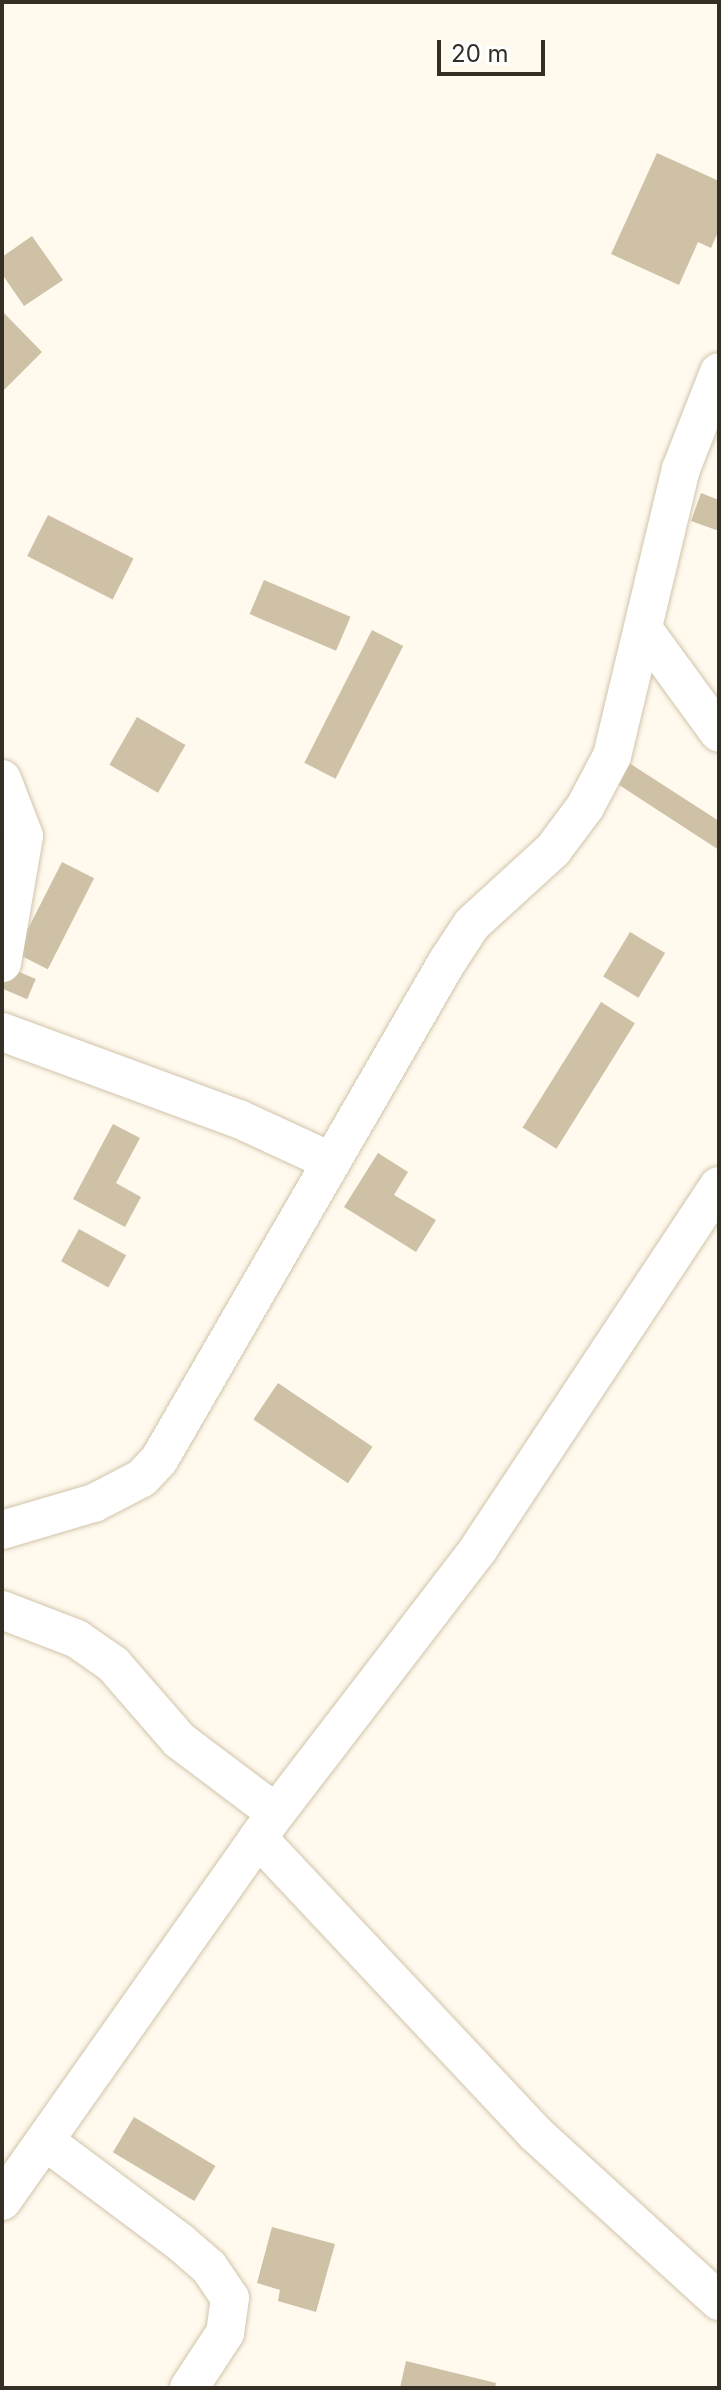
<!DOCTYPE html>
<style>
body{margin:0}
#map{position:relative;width:721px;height:2390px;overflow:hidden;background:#fff9ee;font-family:Inter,sans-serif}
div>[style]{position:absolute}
.building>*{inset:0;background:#cec1a6;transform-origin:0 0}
.roads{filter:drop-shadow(0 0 2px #d1c4a9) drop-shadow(0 0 2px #d1c4a9)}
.street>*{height:38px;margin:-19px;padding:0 19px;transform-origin:19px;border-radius:19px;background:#fff}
span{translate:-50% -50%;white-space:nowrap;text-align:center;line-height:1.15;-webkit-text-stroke:8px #fff;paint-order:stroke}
.frame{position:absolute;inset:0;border:4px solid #342e24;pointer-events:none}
.scale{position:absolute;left:437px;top:40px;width:108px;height:36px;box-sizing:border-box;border:4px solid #342e24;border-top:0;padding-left:10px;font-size:24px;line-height:28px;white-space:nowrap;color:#342e24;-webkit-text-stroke:6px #fff;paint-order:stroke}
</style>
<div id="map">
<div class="building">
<div style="clip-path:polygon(657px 153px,719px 181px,719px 230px,711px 248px,698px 242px,679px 285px,611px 254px)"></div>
<div style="clip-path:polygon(32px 236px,63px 280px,24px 306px,2px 274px,2px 257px)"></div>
<div style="clip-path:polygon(2px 311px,42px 352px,2px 392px)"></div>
<div style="clip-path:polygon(701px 493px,719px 500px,719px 531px,691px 521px)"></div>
<div style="left:48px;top:515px;width:96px;height:46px;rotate:27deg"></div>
<div style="left:264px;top:580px;width:94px;height:37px;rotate:23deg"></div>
<div style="left:372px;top:630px;width:35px;height:149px;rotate:27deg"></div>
<div style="left:137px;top:717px;width:56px;height:55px;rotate:30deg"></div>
<div style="clip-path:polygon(626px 761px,719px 821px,719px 850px,613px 781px)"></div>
<div style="left:62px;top:862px;width:36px;height:102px;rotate:27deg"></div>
<div style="left:630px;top:932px;width:41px;height:52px;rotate:31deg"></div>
<div style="left:10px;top:968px;width:28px;height:22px;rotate:23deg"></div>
<div style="left:601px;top:1002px;width:40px;height:148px;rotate:32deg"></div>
<div style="clip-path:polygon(113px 1124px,140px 1138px,116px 1183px,141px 1197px,125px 1227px,73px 1199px)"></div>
<div style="clip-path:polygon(378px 1153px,408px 1172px,394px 1195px,436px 1220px,416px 1252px,344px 1207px)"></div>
<div style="left:79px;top:1229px;width:54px;height:37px;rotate:29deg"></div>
<div style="left:278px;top:1383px;width:114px;height:44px;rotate:34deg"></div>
<div style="left:134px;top:2117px;width:95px;height:41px;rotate:31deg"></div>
<div style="clip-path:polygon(272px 2227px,335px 2244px,316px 2312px,278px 2301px,280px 2290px,257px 2283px)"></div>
<div style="clip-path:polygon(406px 2361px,496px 2383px,495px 2388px,400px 2388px)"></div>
</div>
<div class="roads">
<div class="street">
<div style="left:644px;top:630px;width:127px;rotate:53.9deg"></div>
<div style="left:2px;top:779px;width:61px;rotate:68.9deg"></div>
<div style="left:24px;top:836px;width:129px;rotate:99.8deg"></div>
<div style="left:2px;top:1032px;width:252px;rotate:20.2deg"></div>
<div style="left:239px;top:1119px;width:102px;rotate:24.8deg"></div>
<div style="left:2px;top:1530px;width:96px;rotate:-16.4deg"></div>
<div style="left:94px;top:1503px;width:54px;rotate:-27.5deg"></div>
<div style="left:142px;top:1478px;width:25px;rotate:-47deg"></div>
<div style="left:159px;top:1460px;width:575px;rotate:-59.96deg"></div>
<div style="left:447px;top:962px;width:45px;rotate:-56.7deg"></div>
<div style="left:472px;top:924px;width:110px;rotate:-42.4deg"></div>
<div style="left:553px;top:850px;width:54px;rotate:-53.3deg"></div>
<div style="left:585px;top:807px;width:58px;rotate:-62.1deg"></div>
<div style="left:612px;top:756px;width:295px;rotate:-76.5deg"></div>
<div style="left:681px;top:469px;width:104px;rotate:-68.6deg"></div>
<div style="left:2px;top:1610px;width:80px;rotate:21.1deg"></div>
<div style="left:77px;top:1639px;width:44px;rotate:34.8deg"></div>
<div style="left:113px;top:1664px;width:101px;rotate:49deg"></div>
<div style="left:179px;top:1740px;width:121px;rotate:37deg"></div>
<div style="left:258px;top:1838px;width:406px;rotate:46.8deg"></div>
<div style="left:536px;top:2134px;width:248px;rotate:42.4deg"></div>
<div style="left:45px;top:2141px;width:169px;rotate:36.8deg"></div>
<div style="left:180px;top:2242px;width:38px;rotate:41deg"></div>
<div style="left:209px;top:2267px;width:37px;rotate:56deg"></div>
<div style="left:230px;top:2298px;width:35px;rotate:98deg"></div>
<div style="left:225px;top:2333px;width:66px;rotate:123.2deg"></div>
<div style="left:2px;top:2201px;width:475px;rotate:-54.8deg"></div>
<div style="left:276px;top:1813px;width:334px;rotate:-52.5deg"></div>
<div style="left:479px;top:1548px;width:434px;rotate:-56.5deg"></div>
</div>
</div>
<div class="frame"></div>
<div class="scale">20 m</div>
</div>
